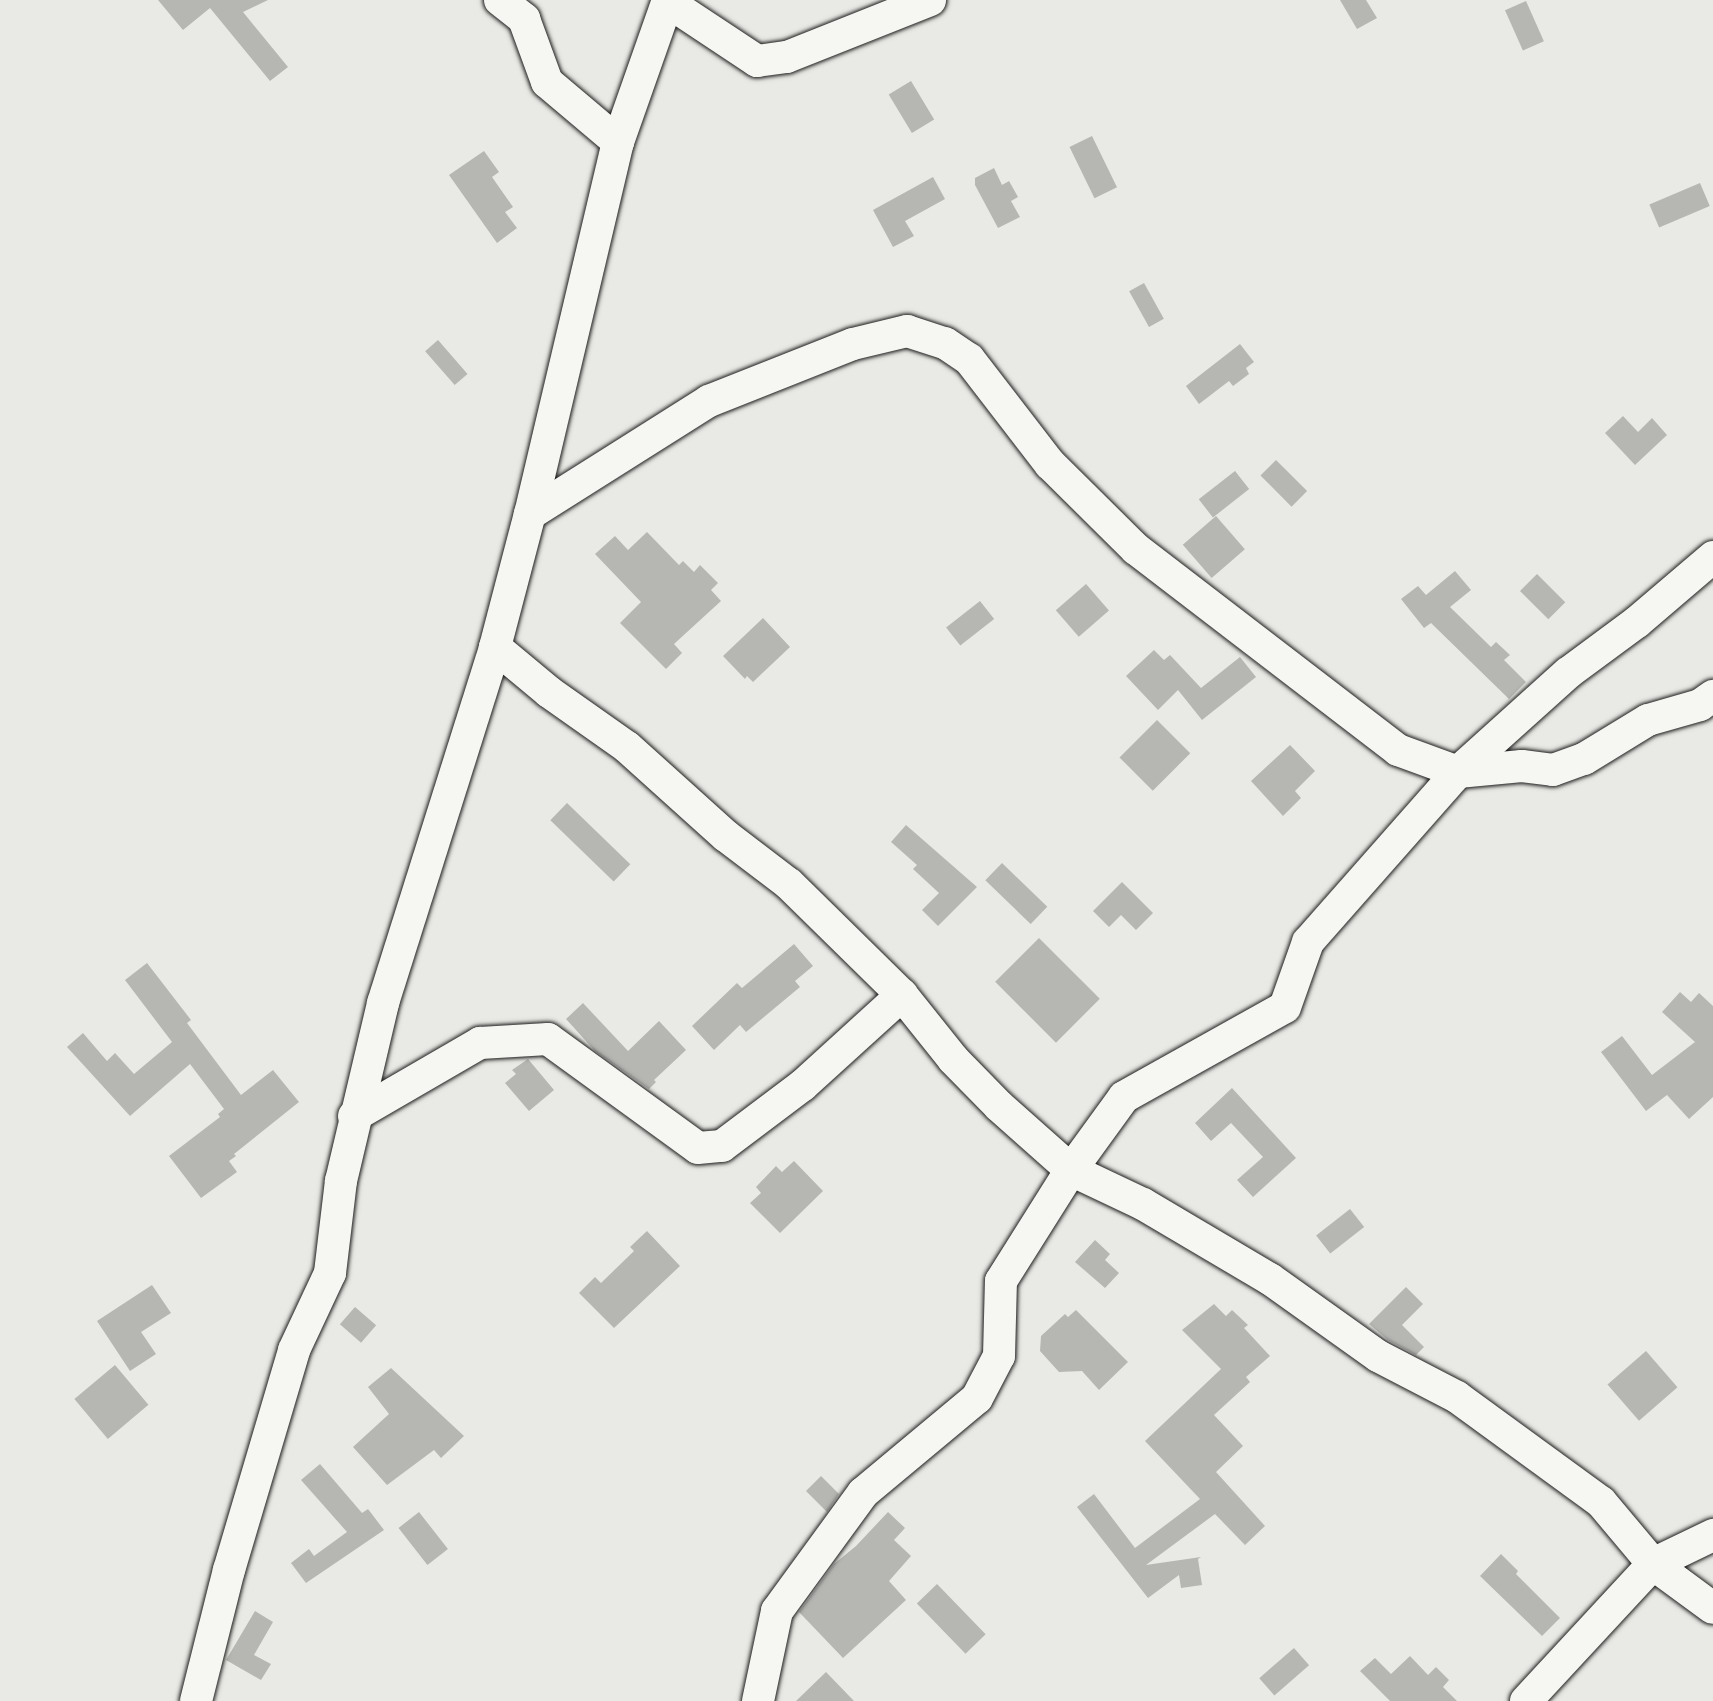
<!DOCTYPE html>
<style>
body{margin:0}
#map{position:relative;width:1713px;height:1701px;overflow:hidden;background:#e9e9e5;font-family:Mynerve,sans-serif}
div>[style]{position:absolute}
.building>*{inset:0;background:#b6b6b3;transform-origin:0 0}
.roads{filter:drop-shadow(0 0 2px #1c1c1c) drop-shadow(0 0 2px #1c1c1c)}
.minor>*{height:32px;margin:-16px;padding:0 16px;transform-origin:16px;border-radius:16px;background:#f6f6f2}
span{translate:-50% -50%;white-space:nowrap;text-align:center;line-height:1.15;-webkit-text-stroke:6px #f6f6f2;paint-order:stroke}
</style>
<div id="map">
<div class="building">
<div style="clip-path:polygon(158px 0,268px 0,243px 12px,288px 67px,270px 81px,210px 8px,183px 30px)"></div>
<div style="clip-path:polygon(1340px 0,1366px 0,1377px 18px,1357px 29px)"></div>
<div style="left:1526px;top:1px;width:44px;height:23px;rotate:66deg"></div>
<div style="left:911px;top:81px;width:45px;height:26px;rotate:59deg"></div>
<div style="left:1092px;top:136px;width:57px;height:25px;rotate:64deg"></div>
<div style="clip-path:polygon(484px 151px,499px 172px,492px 177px,513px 207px,505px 212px,517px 228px,497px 243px,449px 175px)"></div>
<div style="clip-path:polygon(994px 168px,1002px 185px,1009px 181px,1018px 197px,1011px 201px,1020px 217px,998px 228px,975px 185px,975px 178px)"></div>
<div style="clip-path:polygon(933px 177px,945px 199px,905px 221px,914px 236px,893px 247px,873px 210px)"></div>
<div style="left:1700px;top:183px;width:25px;height:55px;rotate:67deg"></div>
<div style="left:1144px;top:283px;width:41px;height:17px;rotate:61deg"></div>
<div style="left:438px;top:340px;width:45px;height:17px;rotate:49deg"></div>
<div style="clip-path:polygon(1240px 344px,1254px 362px,1246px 368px,1249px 374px,1233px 386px,1229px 381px,1199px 404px,1186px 386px)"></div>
<div style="clip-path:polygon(1623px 416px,1638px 432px,1652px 418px,1667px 435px,1635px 465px,1605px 433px)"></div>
<div style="left:1276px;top:460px;width:44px;height:22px;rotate:45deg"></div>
<div style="left:1235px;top:471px;width:23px;height:46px;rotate:52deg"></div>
<div style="left:1216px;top:516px;width:44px;height:44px;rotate:49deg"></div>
<div style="clip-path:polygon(647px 532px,679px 565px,683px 561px,694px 572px,700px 565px,718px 583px,711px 590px,721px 601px,674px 644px,682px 653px,666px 669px,620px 623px,641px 602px,595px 554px,615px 536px,628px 550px)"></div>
<div style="clip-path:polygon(1455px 571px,1471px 590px,1450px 607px,1491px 647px,1496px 642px,1510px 655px,1504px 660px,1526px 682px,1509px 699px,1431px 623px,1424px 628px,1401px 599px,1418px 586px,1426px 595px)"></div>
<div style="left:1537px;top:574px;width:40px;height:24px;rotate:45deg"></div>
<div style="left:1086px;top:584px;width:35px;height:40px;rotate:49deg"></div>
<div style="left:980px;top:601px;width:23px;height:43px;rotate:52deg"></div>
<div style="clip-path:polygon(763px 618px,790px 647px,753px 682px,747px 676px,745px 679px,723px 656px)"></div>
<div style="clip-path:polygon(1154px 650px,1164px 660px,1170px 655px,1201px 688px,1240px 657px,1256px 677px,1202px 720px,1178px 690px,1158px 710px,1126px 676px)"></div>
<div style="left:1157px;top:720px;width:47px;height:53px;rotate:45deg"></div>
<div style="clip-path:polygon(1290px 745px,1315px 771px,1295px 791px,1301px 798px,1283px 816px,1251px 781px)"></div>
<div style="left:567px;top:803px;width:88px;height:24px;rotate:44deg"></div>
<div style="clip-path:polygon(906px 825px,977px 887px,938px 926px,922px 910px,939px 893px,913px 869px,917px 865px,891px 842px)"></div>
<div style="left:1002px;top:863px;width:63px;height:24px;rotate:44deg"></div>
<div style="clip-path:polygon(1122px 882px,1153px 913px,1136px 930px,1121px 915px,1109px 927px,1093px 911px)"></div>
<div style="left:1039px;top:938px;width:86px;height:62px;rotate:45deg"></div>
<div style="clip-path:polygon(794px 944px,813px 966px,795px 981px,800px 987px,746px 1032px,740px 1025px,714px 1050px,692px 1026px,737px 983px,742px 988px)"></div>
<div style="clip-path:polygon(147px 963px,191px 1020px,187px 1023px,241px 1095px,273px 1070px,299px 1102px,234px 1154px,236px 1156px,229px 1161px,237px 1172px,201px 1198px,169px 1156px,220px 1117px,218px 1114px,224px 1109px,190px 1064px,130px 1116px,67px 1047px,83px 1033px,107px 1061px,115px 1053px,134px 1074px,172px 1042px,125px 980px)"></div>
<div style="clip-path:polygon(1680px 992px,1691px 1002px,1699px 993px,1713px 1006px,1713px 1097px,1689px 1119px,1667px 1095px,1646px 1111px,1601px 1052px,1622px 1036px,1652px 1075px,1695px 1042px,1662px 1012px)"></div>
<div style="clip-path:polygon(583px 1003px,628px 1051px,659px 1021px,686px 1050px,654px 1080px,656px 1082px,649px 1089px,595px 1051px,566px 1019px)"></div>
<div style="clip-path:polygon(528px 1059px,554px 1090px,529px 1111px,505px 1083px,516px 1074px,512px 1070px)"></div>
<div style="clip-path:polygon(1232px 1088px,1296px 1158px,1253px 1197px,1237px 1180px,1263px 1157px,1231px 1123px,1211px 1141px,1195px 1123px)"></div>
<div style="clip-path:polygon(794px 1161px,823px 1191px,780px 1233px,750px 1203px,761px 1193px,756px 1187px,776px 1166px,782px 1172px)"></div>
<div style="left:1350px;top:1209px;width:23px;height:43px;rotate:52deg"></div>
<div style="clip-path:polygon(647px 1231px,680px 1266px,614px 1328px,579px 1293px,595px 1277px,601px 1283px,634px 1251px,630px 1247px)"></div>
<div style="clip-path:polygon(1095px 1240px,1110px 1254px,1105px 1260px,1119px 1273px,1105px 1288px,1075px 1262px)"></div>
<div style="clip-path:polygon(152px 1285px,171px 1313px,141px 1332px,156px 1354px,130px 1371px,97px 1321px)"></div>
<div style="clip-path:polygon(1406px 1287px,1423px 1304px,1402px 1325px,1424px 1347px,1416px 1355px,1388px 1340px,1369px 1324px)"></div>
<div style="clip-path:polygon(1214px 1304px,1226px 1316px,1232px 1310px,1248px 1325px,1244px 1328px,1270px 1356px,1246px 1377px,1250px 1382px,1214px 1415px,1243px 1446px,1216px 1472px,1265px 1526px,1245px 1545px,1215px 1514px,1146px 1565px,1201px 1557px,1198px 1559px,1202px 1585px,1181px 1588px,1179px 1575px,1148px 1598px,1077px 1507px,1094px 1494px,1135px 1548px,1200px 1499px,1145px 1441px,1221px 1369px,1182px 1330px)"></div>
<div style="left:355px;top:1307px;width:28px;height:23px;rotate:41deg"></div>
<div style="clip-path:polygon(1076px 1310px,1128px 1362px,1099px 1390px,1082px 1371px,1059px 1372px,1040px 1351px,1041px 1336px,1065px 1314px,1068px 1317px)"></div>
<div style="left:1646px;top:1351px;width:48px;height:51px;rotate:49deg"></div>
<div style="left:115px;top:1365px;width:52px;height:53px;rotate:50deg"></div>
<div style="clip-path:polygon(391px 1368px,464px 1436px,441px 1458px,434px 1450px,387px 1485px,353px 1447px,389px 1414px,368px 1387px)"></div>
<div style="clip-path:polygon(320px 1464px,362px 1513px,368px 1509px,384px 1530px,306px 1583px,291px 1563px,309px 1549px,314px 1556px,347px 1532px,301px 1480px)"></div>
<div style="clip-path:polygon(821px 1476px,839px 1494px,827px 1512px,806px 1491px)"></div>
<div style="left:419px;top:1512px;width:47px;height:26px;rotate:52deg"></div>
<div style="clip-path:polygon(888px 1512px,905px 1528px,894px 1540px,911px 1556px,889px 1581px,906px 1600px,843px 1658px,799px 1612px,834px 1564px,856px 1546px)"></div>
<div style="clip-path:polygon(1501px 1554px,1518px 1571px,1516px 1574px,1560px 1618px,1542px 1636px,1480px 1576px)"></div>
<div style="left:937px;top:1584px;width:70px;height:28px;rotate:46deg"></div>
<div style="clip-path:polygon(255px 1611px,273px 1622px,254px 1655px,271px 1664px,261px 1680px,226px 1660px)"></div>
<div style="left:1294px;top:1648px;width:23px;height:46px;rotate:49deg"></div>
<div style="clip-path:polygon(1410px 1656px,1428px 1675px,1436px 1667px,1449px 1680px,1443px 1687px,1457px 1701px,1390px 1701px,1360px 1671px,1375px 1658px,1391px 1674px)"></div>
<div style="clip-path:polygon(826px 1672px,854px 1701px,796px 1701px)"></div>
</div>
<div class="roads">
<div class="minor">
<div style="left:500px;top:0;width:31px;rotate:38deg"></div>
<div style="left:524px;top:19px;width:67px;rotate:69.9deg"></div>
<div style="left:547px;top:82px;width:93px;rotate:40.2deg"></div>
<div style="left:668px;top:2px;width:107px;rotate:33.5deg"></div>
<div style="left:757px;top:61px;width:30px;rotate:-8deg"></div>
<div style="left:787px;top:57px;width:154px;rotate:-21.7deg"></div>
<div style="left:530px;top:514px;width:212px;rotate:-32.3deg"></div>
<div style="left:709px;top:401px;width:155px;rotate:-21.6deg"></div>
<div style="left:853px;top:344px;width:56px;rotate:-13.5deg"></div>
<div style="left:907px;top:331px;width:40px;rotate:18deg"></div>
<div style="left:945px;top:343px;width:29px;rotate:34deg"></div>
<div style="left:969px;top:359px;width:133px;rotate:52.4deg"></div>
<div style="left:1050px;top:464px;width:121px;rotate:44.7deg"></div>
<div style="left:1136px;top:549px;width:330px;rotate:37.5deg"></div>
<div style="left:1398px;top:750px;width:64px;rotate:20.1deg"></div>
<div style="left:1458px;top:772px;width:64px;rotate:-5.4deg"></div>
<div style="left:1522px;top:766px;width:31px;rotate:7deg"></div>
<div style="left:1553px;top:770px;width:33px;rotate:-20deg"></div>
<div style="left:1584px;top:759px;width:75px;rotate:-31.4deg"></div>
<div style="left:1648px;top:720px;width:54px;rotate:-16.1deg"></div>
<div style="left:1700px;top:705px;width:16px;rotate:-35deg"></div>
<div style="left:495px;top:647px;width:70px;rotate:39.8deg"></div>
<div style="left:549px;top:692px;width:95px;rotate:35.2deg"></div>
<div style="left:627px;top:747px;width:133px;rotate:42deg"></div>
<div style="left:726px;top:836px;width:79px;rotate:37.3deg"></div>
<div style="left:789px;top:884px;width:158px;rotate:44.5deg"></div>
<div style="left:902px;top:995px;width:82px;rotate:51.4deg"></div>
<div style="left:953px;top:1059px;width:66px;rotate:45.6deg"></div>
<div style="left:999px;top:1106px;width:96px;rotate:41.6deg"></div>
<div style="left:1071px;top:1170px;width:80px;rotate:25.3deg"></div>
<div style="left:1143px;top:1204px;width:147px;rotate:30.6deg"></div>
<div style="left:1270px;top:1279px;width:133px;rotate:35.5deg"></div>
<div style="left:1378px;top:1356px;width:89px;rotate:27.4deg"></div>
<div style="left:1457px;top:1397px;width:178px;rotate:36.1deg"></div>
<div style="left:1601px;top:1502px;width:81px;rotate:50deg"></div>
<div style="left:1653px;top:1564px;width:74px;rotate:36.3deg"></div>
<div style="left:354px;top:1116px;width:146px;rotate:-30.1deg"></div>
<div style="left:480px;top:1043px;width:68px;rotate:-3.4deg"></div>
<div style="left:548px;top:1039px;width:185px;rotate:36deg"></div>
<div style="left:698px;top:1148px;width:24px;rotate:-5deg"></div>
<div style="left:722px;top:1146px;width:101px;rotate:-37deg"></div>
<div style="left:803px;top:1085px;width:134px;rotate:-42.3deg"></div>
<div style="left:196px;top:1701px;width:135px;rotate:-75.9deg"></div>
<div style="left:229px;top:1570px;width:229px;rotate:-73.5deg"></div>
<div style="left:294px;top:1350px;width:85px;rotate:-64.9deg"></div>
<div style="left:330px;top:1273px;width:93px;rotate:-83.2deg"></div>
<div style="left:341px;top:1181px;width:183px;rotate:-76.7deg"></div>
<div style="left:383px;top:1003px;width:373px;rotate:-72.5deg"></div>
<div style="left:495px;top:647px;width:138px;rotate:-75.3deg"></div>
<div style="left:530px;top:514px;width:382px;rotate:-76.7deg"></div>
<div style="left:618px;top:142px;width:151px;rotate:-70.6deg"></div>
<div style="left:758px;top:1701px;width:92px;rotate:-78.1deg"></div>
<div style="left:777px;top:1611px;width:146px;rotate:-53.9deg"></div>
<div style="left:863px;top:1493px;width:148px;rotate:-39.8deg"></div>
<div style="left:977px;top:1398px;width:47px;rotate:-62.4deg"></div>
<div style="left:999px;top:1356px;width:75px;rotate:-88.5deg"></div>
<div style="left:1001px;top:1281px;width:131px;rotate:-57.8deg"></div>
<div style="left:1071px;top:1170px;width:90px;rotate:-54deg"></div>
<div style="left:1124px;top:1097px;width:184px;rotate:-29.2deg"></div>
<div style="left:1285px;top:1007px;width:69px;rotate:-70.5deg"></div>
<div style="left:1308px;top:942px;width:227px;rotate:-48.6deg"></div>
<div style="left:1458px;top:772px;width:148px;rotate:-42deg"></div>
<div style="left:1568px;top:673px;width:86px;rotate:-36.5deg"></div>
<div style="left:1637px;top:622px;width:100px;rotate:-40.5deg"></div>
<div style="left:1526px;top:1701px;width:187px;rotate:-47.2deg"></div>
<div style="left:1653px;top:1564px;width:67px;rotate:-25.8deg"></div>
</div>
</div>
</div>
